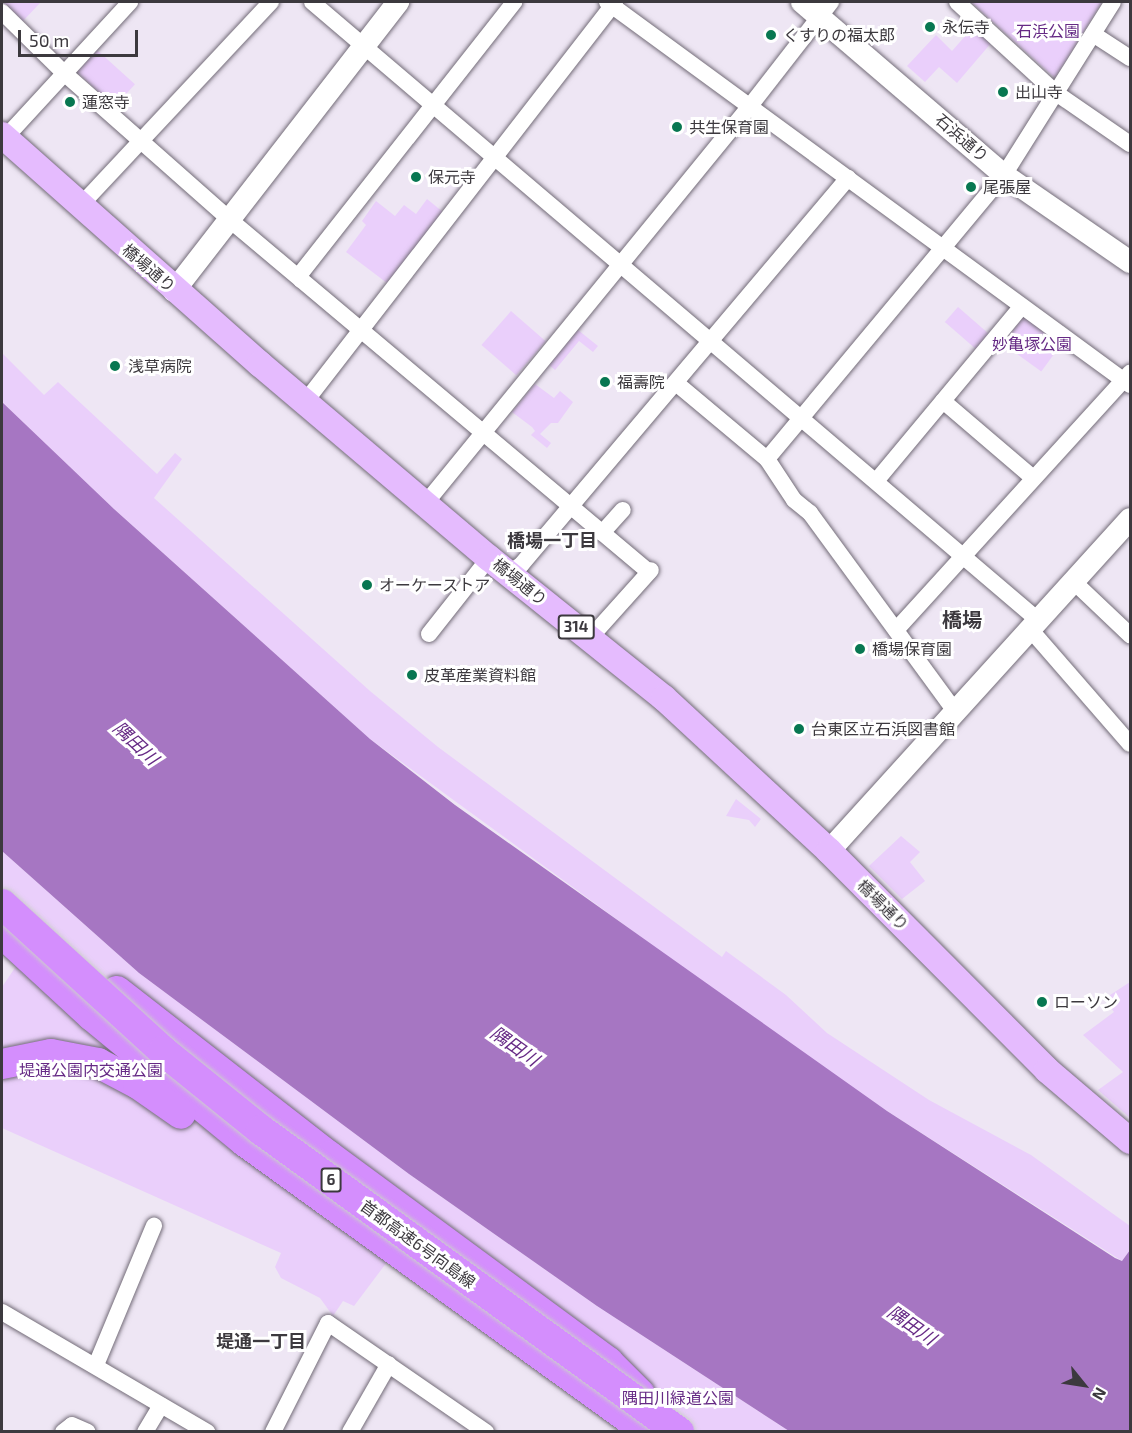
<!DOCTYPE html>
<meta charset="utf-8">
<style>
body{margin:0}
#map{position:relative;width:1132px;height:1433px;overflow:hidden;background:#eee6f4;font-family:"Exo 2","Noto Sans JP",sans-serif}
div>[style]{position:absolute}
.green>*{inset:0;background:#eacffb;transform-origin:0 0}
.water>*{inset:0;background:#a676c2}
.roads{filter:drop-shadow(0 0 2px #736c78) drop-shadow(0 0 2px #736c78)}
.street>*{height:16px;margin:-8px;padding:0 8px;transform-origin:8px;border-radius:8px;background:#fff}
.secondary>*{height:22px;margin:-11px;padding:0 11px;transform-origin:11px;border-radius:11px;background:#fff}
.primary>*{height:26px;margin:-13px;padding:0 13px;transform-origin:13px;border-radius:13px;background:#e5bbfe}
.highway>*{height:30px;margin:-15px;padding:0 15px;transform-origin:15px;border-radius:15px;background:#d48efd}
.bridges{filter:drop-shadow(0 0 2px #cccccd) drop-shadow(0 0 2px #cccccd)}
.highway-bridge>*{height:30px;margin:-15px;padding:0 15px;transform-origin:15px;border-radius:15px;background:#d48efd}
.dots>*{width:16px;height:16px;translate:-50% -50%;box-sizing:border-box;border:3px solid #fff;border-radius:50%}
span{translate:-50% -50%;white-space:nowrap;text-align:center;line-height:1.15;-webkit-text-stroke:6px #fff;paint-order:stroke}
.shield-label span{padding:2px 4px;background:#fff;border:2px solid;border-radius:4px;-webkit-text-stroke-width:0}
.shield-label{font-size:15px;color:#3c393e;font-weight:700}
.poi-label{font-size:16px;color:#3c393e}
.left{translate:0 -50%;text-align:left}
.park-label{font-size:16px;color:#662a85}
.street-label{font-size:16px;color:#3c393e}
.neighbourhood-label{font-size:18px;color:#3c393e;font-weight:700}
.water-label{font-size:18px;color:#662a85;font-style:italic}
.quarter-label{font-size:20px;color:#3c393e;font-weight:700}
.frame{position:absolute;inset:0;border:3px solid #3c393e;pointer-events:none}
.north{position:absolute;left:1054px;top:1355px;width:60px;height:60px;-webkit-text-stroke:4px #fff;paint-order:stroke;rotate:120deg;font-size:16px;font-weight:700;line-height:24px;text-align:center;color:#3c393e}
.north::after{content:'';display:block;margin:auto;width:21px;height:27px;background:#3c393e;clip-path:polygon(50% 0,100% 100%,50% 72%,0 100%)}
.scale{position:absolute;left:18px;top:30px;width:120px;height:27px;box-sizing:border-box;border:3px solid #3c393e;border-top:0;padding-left:8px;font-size:18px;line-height:21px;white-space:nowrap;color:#3c393e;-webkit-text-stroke:4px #fff;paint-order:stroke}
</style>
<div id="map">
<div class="green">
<div style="clip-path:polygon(2px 2px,41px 2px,22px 22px)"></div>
<div style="clip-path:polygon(971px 2px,1102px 2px,1055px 78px)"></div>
<div style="clip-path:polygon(974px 26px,992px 42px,957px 83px,939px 67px,925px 82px,907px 66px,936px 35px,952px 51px)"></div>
<div style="left:97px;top:50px;width:51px;height:30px;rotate:42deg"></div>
<div style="clip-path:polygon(427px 199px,443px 212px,387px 283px,346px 252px,366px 225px,362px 221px,376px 201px,395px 216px,404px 205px,416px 214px)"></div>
<div style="left:958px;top:307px;width:43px;height:20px;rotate:41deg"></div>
<div style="left:511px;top:311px;width:46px;height:45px;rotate:41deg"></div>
<div style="left:1025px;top:314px;width:47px;height:37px;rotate:36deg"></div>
<div style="clip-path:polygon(578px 330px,598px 346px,593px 352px,579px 341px,555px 370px,549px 365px)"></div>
<div style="clip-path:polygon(2px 353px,44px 395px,58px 382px,157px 474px,175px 453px,182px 459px,154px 498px,370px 691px,438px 747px,722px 957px,726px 951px,786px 995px,827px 1033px,929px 1100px,1031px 1155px,1130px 1226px,1130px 1250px,1122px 1261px,887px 1111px,764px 1027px,370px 739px,114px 509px,2px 402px)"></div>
<div style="clip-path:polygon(535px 384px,554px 398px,560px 391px,573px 402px,558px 423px,551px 423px,540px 434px,551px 443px,547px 448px,531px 435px,535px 431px,532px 427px,512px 412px)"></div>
<div style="clip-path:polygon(736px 799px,761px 819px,755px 827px,749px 820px,726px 816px)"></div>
<div style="clip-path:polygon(901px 836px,920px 852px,910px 862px,925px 881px,902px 899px,869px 866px)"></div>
<div style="clip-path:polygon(2px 851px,139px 973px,409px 1174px,597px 1306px,789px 1431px,668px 1431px,343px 1177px,317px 1214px,390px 1258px,354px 1306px,343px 1301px,333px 1316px,320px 1298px,281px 1278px,275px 1267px,281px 1253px,2px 1128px,2px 987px,31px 944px,2px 916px)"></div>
<div style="clip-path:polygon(1130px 982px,1130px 1118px,1098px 1090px,1123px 1072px,1083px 1035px,1114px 1012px,1104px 999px)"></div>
</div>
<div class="water">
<div style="clip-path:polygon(2px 402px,114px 509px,370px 739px,455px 805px,887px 1111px,1115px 1258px,1122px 1261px,1130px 1250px,1130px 1431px,789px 1431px,597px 1306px,409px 1174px,139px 973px,2px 851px)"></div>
</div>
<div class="roads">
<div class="street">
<div style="left:312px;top:2px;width:953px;rotate:40.41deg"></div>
<div style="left:607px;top:2px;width:648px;rotate:36.22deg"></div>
<div style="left:957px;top:2px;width:134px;rotate:42.6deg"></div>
<div style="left:1056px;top:93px;width:90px;rotate:34.6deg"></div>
<div style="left:2px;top:12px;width:87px;rotate:44.5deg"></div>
<div style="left:64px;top:73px;width:222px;rotate:41.5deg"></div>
<div style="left:230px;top:220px;width:547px;rotate:40.03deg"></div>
<div style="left:1093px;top:34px;width:44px;rotate:33deg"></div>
<div style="left:5px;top:138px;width:185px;rotate:-47.4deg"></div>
<div style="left:79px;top:207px;width:281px;rotate:-46.9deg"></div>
<div style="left:301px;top:280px;width:7px;rotate:-90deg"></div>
<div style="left:301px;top:273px;width:345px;rotate:-51.8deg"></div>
<div style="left:676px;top:383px;width:119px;rotate:39.9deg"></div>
<div style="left:767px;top:459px;width:49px;rotate:56.6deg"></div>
<div style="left:794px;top:500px;width:21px;rotate:39deg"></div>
<div style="left:810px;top:513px;width:245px;rotate:53.8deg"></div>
<div style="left:943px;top:401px;width:118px;rotate:40.5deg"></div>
<div style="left:305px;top:402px;width:506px;rotate:-52.22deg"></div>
<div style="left:767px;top:459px;width:370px;rotate:-50.2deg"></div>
<div style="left:1004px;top:175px;width:204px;rotate:-57.8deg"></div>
<div style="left:877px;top:480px;width:226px;rotate:-50.2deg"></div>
<div style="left:425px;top:504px;width:514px;rotate:-50.77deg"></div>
<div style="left:750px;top:106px;width:132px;rotate:-52.1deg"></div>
<div style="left:602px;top:533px;width:31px;rotate:-48deg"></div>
<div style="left:501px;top:568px;width:11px;rotate:15deg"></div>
<div style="left:512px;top:571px;width:11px;rotate:-34deg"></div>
<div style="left:521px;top:565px;width:507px;rotate:-49.8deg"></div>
<div style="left:1073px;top:581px;width:79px;rotate:43.5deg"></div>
<div style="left:1030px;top:629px;width:152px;rotate:49deg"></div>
<div style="left:896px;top:630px;width:348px;rotate:-47.7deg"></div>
<div style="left:429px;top:634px;width:97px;rotate:-51.7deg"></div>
<div style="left:590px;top:638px;width:91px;rotate:-48.1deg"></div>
<div style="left:2px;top:1312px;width:238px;rotate:30.3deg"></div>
<div style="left:96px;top:1365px;width:151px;rotate:-67.4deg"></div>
<div style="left:63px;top:1432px;width:11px;rotate:-38deg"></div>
<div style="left:72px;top:1425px;width:17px;rotate:24deg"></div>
<div style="left:145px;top:1432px;width:31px;rotate:-59deg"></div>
<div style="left:273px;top:1432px;width:122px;rotate:-63.2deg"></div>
<div style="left:328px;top:1323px;width:192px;rotate:34.6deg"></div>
<div style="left:350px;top:1432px;width:78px;rotate:-60.2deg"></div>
</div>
<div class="secondary">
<div style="left:802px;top:2px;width:266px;rotate:40.6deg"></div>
<div style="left:1004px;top:175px;width:153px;rotate:34.6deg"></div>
<div style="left:174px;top:291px;width:366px;rotate:-52.2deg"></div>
<div style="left:829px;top:851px;width:448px;rotate:-47.8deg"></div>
</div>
<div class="primary">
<div style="left:2px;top:135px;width:345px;rotate:41.6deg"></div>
<div style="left:260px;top:364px;width:300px;rotate:40.3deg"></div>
<div style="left:489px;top:558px;width:224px;rotate:38.7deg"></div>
<div style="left:664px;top:698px;width:225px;rotate:42.8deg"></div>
<div style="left:829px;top:851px;width:309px;rotate:45.1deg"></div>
<div style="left:1047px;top:1070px;width:109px;rotate:40.5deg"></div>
</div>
<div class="highway">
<div style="left:2px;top:933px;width:122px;rotate:42.7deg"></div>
<div style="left:92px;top:1016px;width:197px;rotate:39.4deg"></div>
<div style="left:244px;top:1141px;width:497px;rotate:35.8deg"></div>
<div style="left:117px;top:991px;width:269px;rotate:37.9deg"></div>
<div style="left:329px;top:1156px;width:347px;rotate:36.4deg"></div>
<div style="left:608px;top:1362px;width:45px;rotate:45deg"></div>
<div style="left:2px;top:1064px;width:50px;rotate:-11.5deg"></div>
<div style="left:51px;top:1054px;width:48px;rotate:10.8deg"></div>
<div style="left:98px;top:1063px;width:45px;rotate:27.7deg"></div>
<div style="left:138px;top:1084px;width:52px;rotate:34.9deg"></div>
</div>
</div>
<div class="bridges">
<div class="highway-bridge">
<div style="left:2px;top:904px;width:218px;rotate:42.4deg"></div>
<div style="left:163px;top:1051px;width:126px;rotate:38.9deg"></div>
<div style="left:261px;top:1130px;width:516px;rotate:35.85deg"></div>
</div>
</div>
<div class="dots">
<div style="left:930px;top:27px;background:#087751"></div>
<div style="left:771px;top:35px;background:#087751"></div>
<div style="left:1003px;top:92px;background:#087751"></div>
<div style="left:70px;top:102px;background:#087751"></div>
<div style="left:677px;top:127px;background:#087751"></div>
<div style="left:416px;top:177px;background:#087751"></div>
<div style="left:971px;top:187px;background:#087751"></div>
<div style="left:115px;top:366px;background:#087751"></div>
<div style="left:605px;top:382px;background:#087751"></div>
<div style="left:367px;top:585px;background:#087751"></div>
<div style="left:860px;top:649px;background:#087751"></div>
<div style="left:412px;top:675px;background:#087751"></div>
<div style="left:799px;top:729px;background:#087751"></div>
<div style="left:1042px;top:1002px;background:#087751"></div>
</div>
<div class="shield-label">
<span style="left:576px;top:627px">314</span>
<span style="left:331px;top:1180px">6</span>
</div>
<div class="poi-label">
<span class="left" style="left:942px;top:27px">永伝寺</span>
<span class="left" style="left:783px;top:35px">くすりの福太郎</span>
<span class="left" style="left:1015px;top:92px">出山寺</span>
<span class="left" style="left:82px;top:102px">蓮窓寺</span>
<span class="left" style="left:689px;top:127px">共生保育園</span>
<span class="left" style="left:428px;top:177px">保元寺</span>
<span class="left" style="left:983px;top:187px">尾張屋</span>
<span class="left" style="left:128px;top:366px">浅草病院</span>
<span class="left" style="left:617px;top:382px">福壽院</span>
<span class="left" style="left:379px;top:585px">オーケーストア</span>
<span class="left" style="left:872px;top:649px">橋場保育園</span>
<span class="left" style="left:424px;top:675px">皮革産業資料館</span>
<span class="left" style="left:811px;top:729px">台東区立石浜図書館</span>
<span class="left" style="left:1054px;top:1002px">ローソン</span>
</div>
<div class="park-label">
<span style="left:1048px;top:31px">石浜公園</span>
<span style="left:1032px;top:344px">妙亀塚公園</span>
<span style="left:91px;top:1070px">堤通公園内交通公園</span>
<span style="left:678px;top:1398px">隅田川緑道公園</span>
</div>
<div class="street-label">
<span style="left:962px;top:138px;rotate:41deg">石浜通り</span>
<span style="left:149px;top:268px;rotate:41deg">橋場通り</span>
<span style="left:520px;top:582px;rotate:39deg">橋場通り</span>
<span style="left:883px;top:905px;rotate:45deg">橋場通り</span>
<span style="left:418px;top:1244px;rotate:36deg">首都高速6号向島線</span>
</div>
<div class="neighbourhood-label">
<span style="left:552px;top:540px">橋場一丁目</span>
<span style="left:261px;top:1341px">堤通一丁目</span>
</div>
<div class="water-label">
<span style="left:136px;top:743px;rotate:43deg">隅田川</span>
<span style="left:515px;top:1046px;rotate:35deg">隅田川</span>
<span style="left:912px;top:1325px;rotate:35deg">隅田川</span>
</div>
<div class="quarter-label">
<span style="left:962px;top:619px">橋場</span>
</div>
<div class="frame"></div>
<div class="north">N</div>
<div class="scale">50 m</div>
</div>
